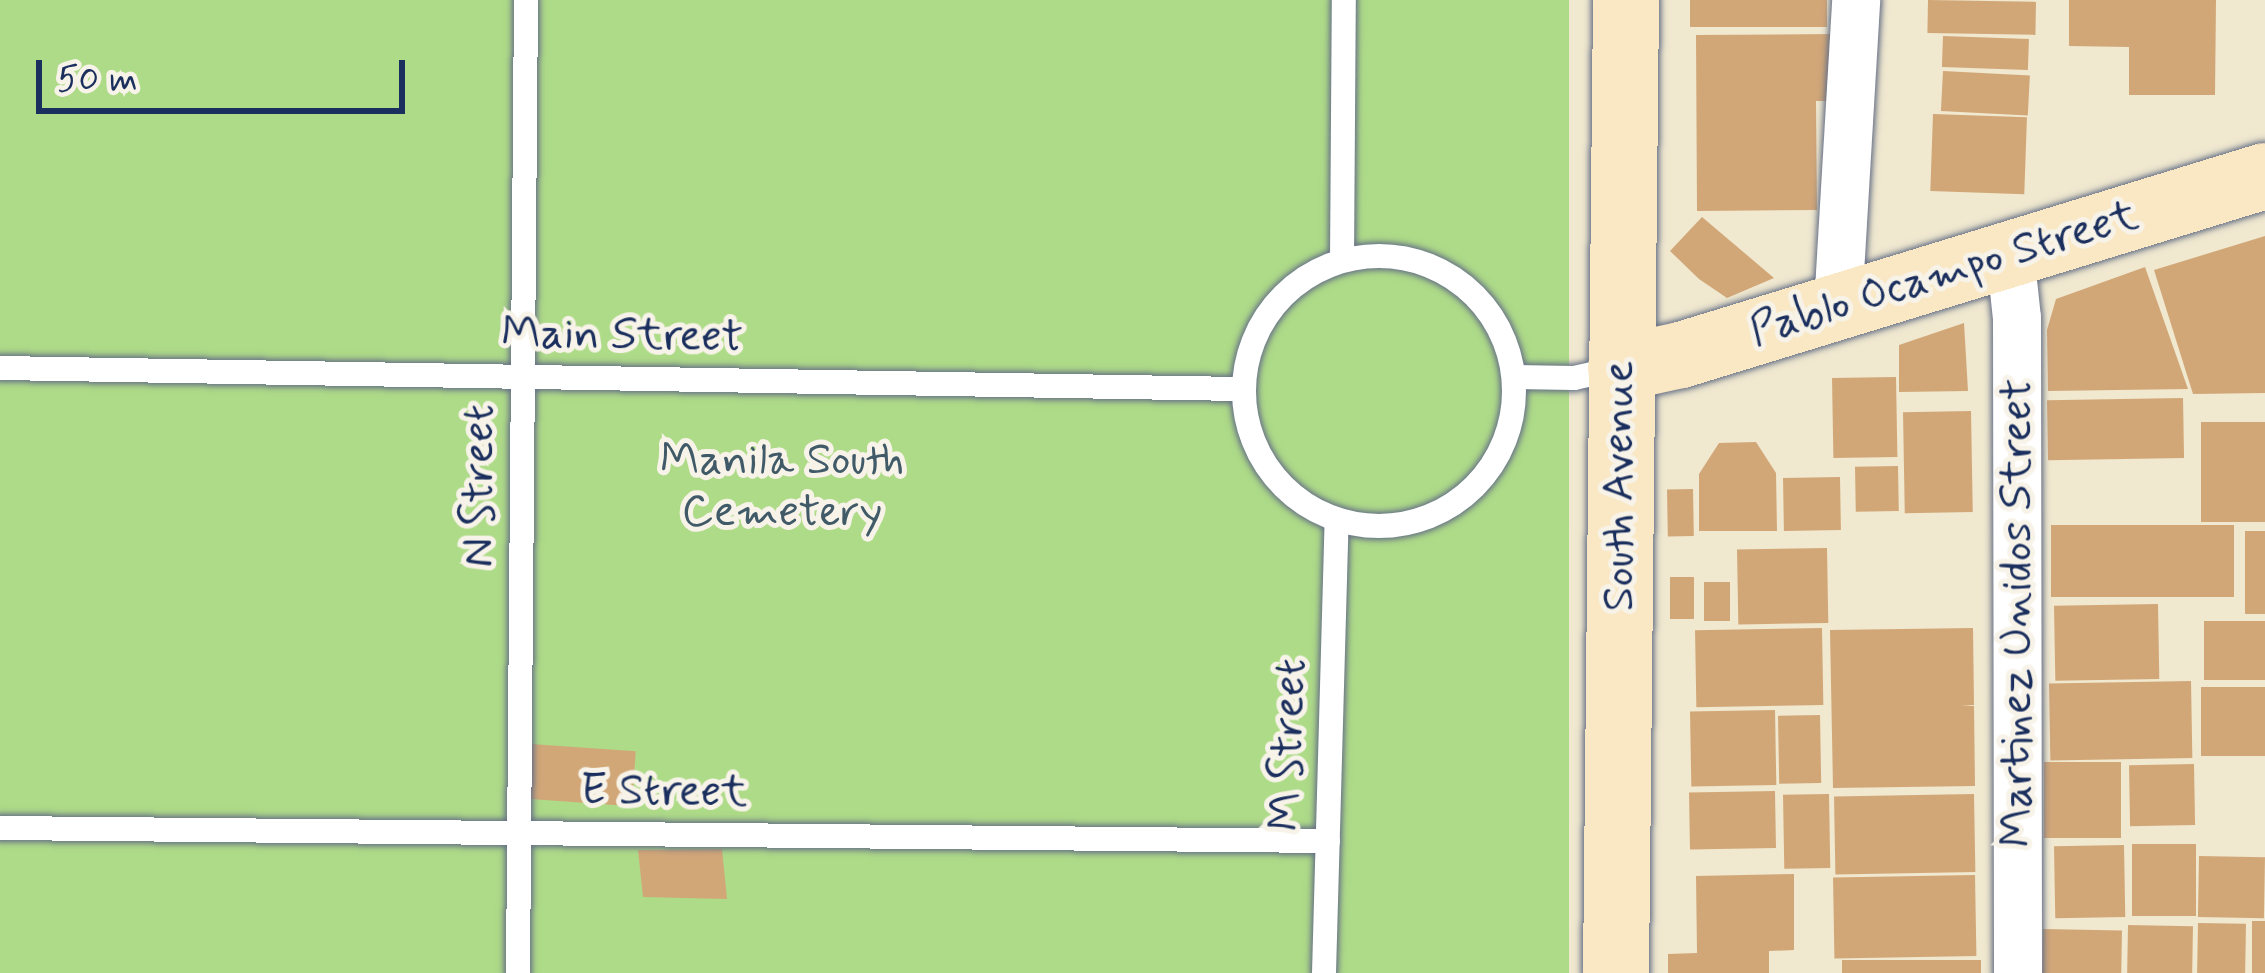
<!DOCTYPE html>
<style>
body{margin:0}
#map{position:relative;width:2265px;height:973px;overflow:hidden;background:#f0e8cf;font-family:Mynerve,sans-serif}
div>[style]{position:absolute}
.green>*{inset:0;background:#aedb88;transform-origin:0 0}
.building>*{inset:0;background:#d2a778;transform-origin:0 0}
.roads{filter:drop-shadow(0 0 3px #667086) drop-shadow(0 0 3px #667086)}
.service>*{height:24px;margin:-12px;padding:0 12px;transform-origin:12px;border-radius:12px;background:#fff}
.service>.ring{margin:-12px;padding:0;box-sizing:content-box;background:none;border:24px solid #fff;border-radius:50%}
.minor>*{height:48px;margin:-24px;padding:0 24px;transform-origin:24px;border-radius:24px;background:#fff}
.secondary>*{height:66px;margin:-33px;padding:0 33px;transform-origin:33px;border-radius:33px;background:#fae7c3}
span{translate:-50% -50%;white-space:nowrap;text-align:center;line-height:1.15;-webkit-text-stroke:10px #f7f3e8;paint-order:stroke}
.street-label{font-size:45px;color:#1b2f5e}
.park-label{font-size:45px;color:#405a68}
.scale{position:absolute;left:36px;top:60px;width:369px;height:54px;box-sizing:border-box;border:6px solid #1b2f5e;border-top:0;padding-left:15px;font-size:36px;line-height:42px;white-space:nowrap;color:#1b2f5e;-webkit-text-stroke:9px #f7f3e8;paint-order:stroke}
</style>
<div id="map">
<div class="green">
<div style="left:0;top:0;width:1569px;height:973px"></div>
</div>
<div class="building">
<div style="left:1690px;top:0;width:137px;height:27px"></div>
<div style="left:1928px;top:0;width:108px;height:33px;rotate:1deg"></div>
<div style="clip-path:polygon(2069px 0,2216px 0,2215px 95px,2129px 95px,2129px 47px,2069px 46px)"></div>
<div style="clip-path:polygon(1835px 34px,1835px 101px,1816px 101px,1817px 210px,1697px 211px,1696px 35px)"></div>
<div style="left:1943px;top:36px;width:86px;height:31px;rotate:2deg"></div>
<div style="left:1943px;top:71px;width:87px;height:40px;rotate:3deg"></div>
<div style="left:1933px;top:114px;width:94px;height:77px;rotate:2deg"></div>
<div style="clip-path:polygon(1702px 217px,1774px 278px,1727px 298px,1699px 279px,1670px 251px)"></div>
<div style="clip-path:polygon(2265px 236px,2265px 393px,2193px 394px,2154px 270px)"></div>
<div style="clip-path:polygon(2145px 267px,2188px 389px,2048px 391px,2047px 330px,2056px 299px)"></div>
<div style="clip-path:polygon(1964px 323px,1968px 391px,1899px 392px,1899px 345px)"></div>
<div style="left:1896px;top:377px;width:80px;height:64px;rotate:89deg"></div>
<div style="left:2183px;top:398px;width:60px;height:136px;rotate:89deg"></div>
<div style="left:1971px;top:411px;width:101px;height:68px;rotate:89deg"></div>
<div style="left:2265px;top:422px;width:100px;height:64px;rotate:90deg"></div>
<div style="clip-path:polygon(1756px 442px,1776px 473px,1777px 531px,1699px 531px,1699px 474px,1719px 443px)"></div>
<div style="left:1898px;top:466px;width:45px;height:43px;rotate:89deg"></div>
<div style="left:1840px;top:477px;width:53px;height:57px;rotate:89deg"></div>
<div style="left:1693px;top:489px;width:47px;height:26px;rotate:89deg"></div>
<div style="left:2234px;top:525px;width:72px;height:183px;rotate:90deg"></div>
<div style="left:2245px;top:531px;width:20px;height:83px"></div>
<div style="left:1827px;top:548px;width:75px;height:90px;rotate:89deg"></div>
<div style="left:1694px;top:577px;width:42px;height:24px;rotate:90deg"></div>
<div style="left:1704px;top:582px;width:26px;height:39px"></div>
<div style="left:2158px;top:604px;width:75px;height:104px;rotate:89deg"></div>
<div style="left:2265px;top:621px;width:59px;height:61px;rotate:90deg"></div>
<div style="left:1822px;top:628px;width:77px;height:127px;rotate:89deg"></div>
<div style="clip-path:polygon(1973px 628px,1974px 705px,1961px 705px,1974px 706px,1975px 786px,1833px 788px,1830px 630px)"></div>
<div style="left:2191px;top:681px;width:77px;height:142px;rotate:89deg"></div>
<div style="left:2265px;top:687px;width:69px;height:64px;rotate:90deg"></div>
<div style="left:1775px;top:710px;width:75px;height:85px;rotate:89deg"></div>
<div style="left:1820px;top:715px;width:68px;height:42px;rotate:89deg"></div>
<div style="left:531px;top:744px;width:105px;height:55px;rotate:4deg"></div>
<div style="left:2121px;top:762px;width:76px;height:77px;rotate:90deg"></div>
<div style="left:2194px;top:764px;width:61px;height:65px;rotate:89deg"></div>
<div style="left:1775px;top:791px;width:57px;height:86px;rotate:89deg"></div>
<div style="left:1829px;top:794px;width:74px;height:46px;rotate:89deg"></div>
<div style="left:1974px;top:794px;width:78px;height:140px;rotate:89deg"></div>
<div style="left:2132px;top:844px;width:64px;height:72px"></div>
<div style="left:2124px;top:845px;width:72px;height:70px;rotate:89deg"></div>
<div style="clip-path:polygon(722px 849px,727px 899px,643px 897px,638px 850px)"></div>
<div style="left:2199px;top:856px;width:66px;height:61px;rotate:1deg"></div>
<div style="clip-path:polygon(1794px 874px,1794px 950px,1769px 951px,1769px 973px,1668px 973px,1668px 954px,1697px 953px,1696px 876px)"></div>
<div style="left:1975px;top:875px;width:81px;height:142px;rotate:89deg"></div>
<div style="left:2252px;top:921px;width:13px;height:52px"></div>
<div style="left:2198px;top:923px;width:48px;height:50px;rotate:1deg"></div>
<div style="left:2128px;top:925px;width:65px;height:48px;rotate:1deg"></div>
<div style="left:2043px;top:929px;width:79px;height:44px;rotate:1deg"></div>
<div style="left:1981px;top:960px;width:13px;height:139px;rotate:90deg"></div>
</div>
<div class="roads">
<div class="service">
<div class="ring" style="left:1244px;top:256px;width:246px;height:246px"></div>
<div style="left:1342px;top:260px;width:260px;rotate:-89.6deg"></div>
<div style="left:0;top:368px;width:1242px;rotate:0.97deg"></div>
<div style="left:1515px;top:377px;width:59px;rotate:1deg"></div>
<div style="left:1574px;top:378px;width:46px;rotate:-12.5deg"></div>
<div style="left:0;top:828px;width:1328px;rotate:0.56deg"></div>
<div style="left:518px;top:973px;width:973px;rotate:-89.53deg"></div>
<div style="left:1324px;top:973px;width:453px;rotate:-88.4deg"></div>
</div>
<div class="minor">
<div style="left:2010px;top:253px;width:65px;rotate:83.9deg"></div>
<div style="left:2017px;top:318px;width:655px;rotate:89.91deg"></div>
<div style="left:1838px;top:307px;width:308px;rotate:-86.6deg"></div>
</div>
<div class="secondary">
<div style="left:1621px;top:368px;width:61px;rotate:-12.2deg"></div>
<div style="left:1681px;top:355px;width:611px;rotate:-17.04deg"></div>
<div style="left:1616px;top:973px;width:973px;rotate:-89.41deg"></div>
</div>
</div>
<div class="street-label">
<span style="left:1944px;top:274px;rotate:-17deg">Pablo Ocampo Street</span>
<span style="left:622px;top:336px;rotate:1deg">Main Street</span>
<span style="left:480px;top:486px;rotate:-90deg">N Street</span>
<span style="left:1620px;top:486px;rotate:-90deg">South Avenue</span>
<span style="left:2018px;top:613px;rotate:-90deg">Martinez Unidos Street</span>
<span style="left:1289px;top:745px;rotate:-88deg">M Street</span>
<span style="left:664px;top:792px;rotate:1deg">E Street</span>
</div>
<div class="park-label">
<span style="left:782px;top:487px">Manila South<br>Cemetery</span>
</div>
<div class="scale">50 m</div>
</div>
